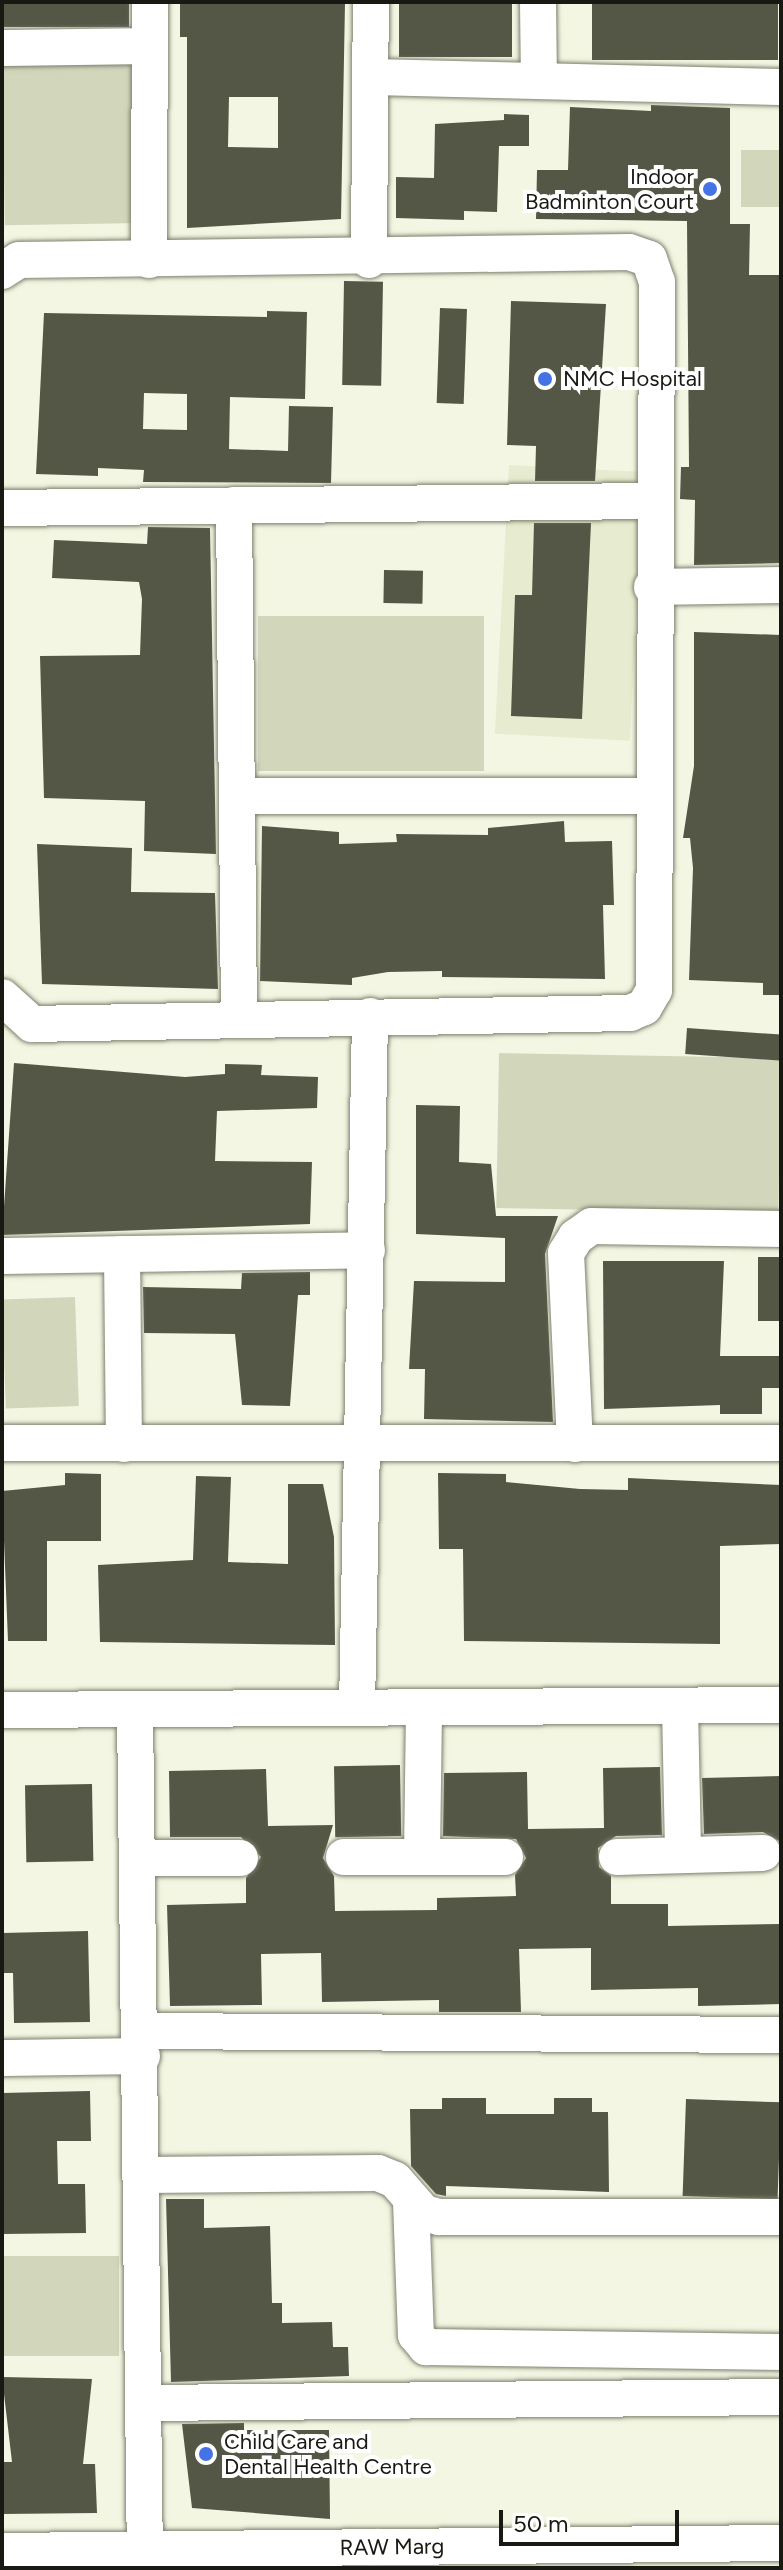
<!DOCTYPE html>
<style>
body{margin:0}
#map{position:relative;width:783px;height:2570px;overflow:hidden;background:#f3f6e2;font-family:Figtree,sans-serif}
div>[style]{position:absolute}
.built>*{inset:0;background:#e7ebcf;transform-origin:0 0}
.green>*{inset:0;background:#d2d6bb;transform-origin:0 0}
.building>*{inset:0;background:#545746;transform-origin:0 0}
.roads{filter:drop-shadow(0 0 2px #7d806e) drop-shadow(0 0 2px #7d806e)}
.minor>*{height:36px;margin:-18px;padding:0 18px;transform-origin:18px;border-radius:18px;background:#fff}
.dots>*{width:22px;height:22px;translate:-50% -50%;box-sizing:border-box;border:4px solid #fff;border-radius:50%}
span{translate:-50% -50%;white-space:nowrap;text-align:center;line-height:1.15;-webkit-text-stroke:8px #fff;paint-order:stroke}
.poi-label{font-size:22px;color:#181912}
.right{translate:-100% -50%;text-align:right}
.left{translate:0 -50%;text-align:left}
.street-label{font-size:22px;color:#181912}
.frame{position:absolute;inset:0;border:4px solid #181912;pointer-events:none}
.scale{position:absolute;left:499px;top:2510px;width:180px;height:36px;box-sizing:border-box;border:4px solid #181912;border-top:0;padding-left:10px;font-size:24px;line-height:28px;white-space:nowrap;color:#181912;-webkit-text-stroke:6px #fff;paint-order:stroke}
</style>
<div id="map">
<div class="built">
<div style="left:509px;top:465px;width:135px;height:269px;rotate:3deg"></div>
</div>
<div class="green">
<div style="left:137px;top:61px;width:162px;height:135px;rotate:89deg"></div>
<div style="left:741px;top:150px;width:40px;height:57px"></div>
<div style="left:484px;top:616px;width:155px;height:226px;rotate:90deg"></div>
<div style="left:499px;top:1053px;width:282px;height:155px;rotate:1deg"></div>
<div style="left:75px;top:1297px;width:109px;height:73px;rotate:88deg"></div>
<div style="left:2px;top:2256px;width:117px;height:100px"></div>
</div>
<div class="building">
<div style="left:2px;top:2px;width:127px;height:25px"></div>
<div style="clip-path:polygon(evenodd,180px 2px,345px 4px,341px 219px,187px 228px,187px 37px,180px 37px,180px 2px,229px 97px,278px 97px,278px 148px,228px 147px,229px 97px)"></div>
<div style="left:399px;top:2px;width:113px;height:55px"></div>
<div style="left:592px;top:2px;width:186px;height:58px"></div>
<div style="clip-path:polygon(651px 105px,730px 108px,730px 224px,750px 224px,749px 275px,781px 275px,781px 563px,694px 565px,695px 500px,680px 499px,681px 467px,689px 467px,687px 221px,536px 219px,537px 170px,568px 170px,570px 107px,651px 111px)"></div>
<div style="clip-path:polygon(504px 114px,529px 115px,529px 146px,499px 146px,497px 212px,464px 211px,464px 220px,396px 218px,396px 177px,434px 178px,435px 124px,504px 120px)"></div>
<div style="left:344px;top:281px;width:39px;height:104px;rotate:1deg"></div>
<div style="clip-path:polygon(511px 301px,606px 304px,595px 481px,535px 481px,536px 446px,507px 445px)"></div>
<div style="left:440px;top:308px;width:27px;height:95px;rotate:2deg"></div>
<div style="clip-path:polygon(evenodd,267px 311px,307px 312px,305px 399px,230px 397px,229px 449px,288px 451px,289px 406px,333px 407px,331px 483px,143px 482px,144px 470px,98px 468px,98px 476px,36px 474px,44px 313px,267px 317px,267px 311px,144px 393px,187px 394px,187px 430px,143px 429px,144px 393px)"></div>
<div style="clip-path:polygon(534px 523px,591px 523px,582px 719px,511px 716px,515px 595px,532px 595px)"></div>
<div style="clip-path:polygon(148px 527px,210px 528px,216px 854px,144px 851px,145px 801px,44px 798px,40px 656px,140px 655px,142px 599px,139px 582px,52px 578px,54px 540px,147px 544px)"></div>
<div style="left:384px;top:570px;width:39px;height:33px;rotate:1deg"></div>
<div style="clip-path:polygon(694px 632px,781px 635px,781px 995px,763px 995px,763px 983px,689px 980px,693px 868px,690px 838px,683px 838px,694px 766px)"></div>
<div style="clip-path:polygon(564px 821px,565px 842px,612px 841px,614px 905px,603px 905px,605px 979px,442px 977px,442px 971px,388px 972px,352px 978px,352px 985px,260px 981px,262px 826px,339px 832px,339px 844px,397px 842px,396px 834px,488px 835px,488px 828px)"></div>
<div style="clip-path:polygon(37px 844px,132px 848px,131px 892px,215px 893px,218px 989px,42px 984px)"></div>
<div style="left:687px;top:1028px;width:94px;height:26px;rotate:4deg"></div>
<div style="clip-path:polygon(14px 1063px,185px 1077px,225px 1074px,225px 1064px,262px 1065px,261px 1075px,318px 1077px,317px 1108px,217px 1111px,215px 1161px,312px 1162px,310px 1224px,2px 1235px)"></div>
<div style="clip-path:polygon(416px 1105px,460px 1106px,459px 1162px,491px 1164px,496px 1216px,558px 1216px,545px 1254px,553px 1422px,424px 1419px,425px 1369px,409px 1369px,414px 1281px,505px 1282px,505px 1238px,416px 1234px)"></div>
<div style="left:758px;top:1257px;width:23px;height:64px"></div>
<div style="clip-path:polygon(603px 1261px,724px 1261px,720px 1356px,781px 1356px,781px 1388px,762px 1388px,762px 1414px,720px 1414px,720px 1405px,604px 1409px)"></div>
<div style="clip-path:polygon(310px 1272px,310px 1295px,298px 1295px,290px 1406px,242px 1405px,235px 1334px,144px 1333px,143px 1287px,241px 1289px,242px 1273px)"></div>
<div style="clip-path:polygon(65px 1473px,101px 1474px,101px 1541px,47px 1541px,47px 1641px,8px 1641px,2px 1491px,65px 1485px)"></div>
<div style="clip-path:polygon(438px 1473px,506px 1474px,506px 1482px,580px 1489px,628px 1490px,628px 1478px,781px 1485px,781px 1544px,720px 1546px,720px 1644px,464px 1641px,463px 1549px,439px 1549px)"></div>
<div style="clip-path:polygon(196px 1476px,231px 1477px,228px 1562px,288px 1564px,288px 1484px,323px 1484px,334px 1537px,335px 1645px,100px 1642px,98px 1565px,193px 1560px)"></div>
<div style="left:400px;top:1765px;width:71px;height:66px;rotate:89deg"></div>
<div style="clip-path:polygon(660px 1767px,662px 1835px,616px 1836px,598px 1848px,599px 1867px,611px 1876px,611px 1904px,668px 1904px,668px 1926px,781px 1924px,781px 2004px,698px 2006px,698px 1988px,591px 1990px,591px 1948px,519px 1949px,521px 2012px,439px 2012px,439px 2000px,322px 2002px,321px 1953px,261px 1954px,262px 2005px,170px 2006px,167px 1905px,246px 1903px,246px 1878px,261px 1857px,241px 1837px,170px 1837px,169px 1771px,266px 1769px,268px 1826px,333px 1825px,323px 1858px,334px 1876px,335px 1911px,437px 1910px,437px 1898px,516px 1896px,515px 1875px,526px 1858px,516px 1839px,443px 1836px,444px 1773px,527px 1772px,528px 1829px,604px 1828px,603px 1768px)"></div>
<div style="clip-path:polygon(781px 1776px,781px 1842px,763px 1832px,704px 1834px,702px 1778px)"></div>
<div style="left:92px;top:1784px;width:77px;height:67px;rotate:89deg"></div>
<div style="clip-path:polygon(88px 1931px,90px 2022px,14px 2023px,13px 1973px,2px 1973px,2px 1933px)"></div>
<div style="clip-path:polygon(90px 2091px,91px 2141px,57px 2141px,58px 2184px,85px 2184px,86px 2233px,2px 2234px,2px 2093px)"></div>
<div style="clip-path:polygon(442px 2098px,486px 2098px,486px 2114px,554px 2114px,554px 2098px,592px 2098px,592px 2112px,608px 2112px,609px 2192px,446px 2186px,446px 2196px,436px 2194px,411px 2166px,410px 2109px,442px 2109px)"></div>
<div style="left:686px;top:2099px;width:95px;height:97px;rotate:2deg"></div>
<div style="clip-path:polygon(166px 2199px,204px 2199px,204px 2228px,270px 2226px,272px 2303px,282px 2303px,282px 2323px,332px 2322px,333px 2347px,348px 2347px,349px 2376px,171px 2382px)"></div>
<div style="clip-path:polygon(2px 2377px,92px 2379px,83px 2464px,95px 2464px,97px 2513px,2px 2514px,2px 2462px,12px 2462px)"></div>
<div style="clip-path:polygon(244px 2423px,244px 2430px,329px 2430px,330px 2519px,192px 2508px,182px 2424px)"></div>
</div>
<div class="roads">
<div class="minor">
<div style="left:538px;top:2px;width:79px;rotate:89.3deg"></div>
<div style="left:2px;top:48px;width:148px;rotate:-0.8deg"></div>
<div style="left:371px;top:77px;width:410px;rotate:1.4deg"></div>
<div style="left:149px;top:260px;width:258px;rotate:-89.8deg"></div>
<div style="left:369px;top:260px;width:258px;rotate:-89.6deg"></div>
<div style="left:2px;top:271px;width:20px;rotate:-33deg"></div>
<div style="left:19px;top:260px;width:610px;rotate:-0.75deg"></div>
<div style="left:629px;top:252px;width:21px;rotate:19deg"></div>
<div style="left:649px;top:259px;width:24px;rotate:71deg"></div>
<div style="left:657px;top:282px;width:708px;rotate:90.24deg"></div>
<div style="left:654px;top:990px;width:20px;rotate:120deg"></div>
<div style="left:644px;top:1007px;width:15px;rotate:157deg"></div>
<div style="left:630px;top:1013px;width:598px;rotate:178.95deg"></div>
<div style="left:32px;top:1024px;width:40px;rotate:-138deg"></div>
<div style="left:234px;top:505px;width:514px;rotate:89.44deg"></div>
<div style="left:2px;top:508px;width:650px;rotate:-0.62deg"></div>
<div style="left:652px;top:587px;width:129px;rotate:-0.9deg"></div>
<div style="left:237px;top:796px;width:415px"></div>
<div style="left:122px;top:1254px;width:190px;rotate:89.4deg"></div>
<div style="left:2px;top:1256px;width:365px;rotate:-0.9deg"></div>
<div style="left:2px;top:1443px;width:779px"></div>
<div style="left:575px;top:1444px;width:191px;rotate:-92.7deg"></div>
<div style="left:566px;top:1253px;width:19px;rotate:-58deg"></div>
<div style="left:576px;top:1237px;width:19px;rotate:-35deg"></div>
<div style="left:592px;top:1226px;width:189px;rotate:0.9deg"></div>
<div style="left:680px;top:1707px;width:146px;rotate:88.8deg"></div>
<div style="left:357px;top:1708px;width:692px;rotate:-88.92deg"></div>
<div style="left:135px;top:1709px;width:859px;rotate:89.33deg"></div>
<div style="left:2px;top:1710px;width:779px;rotate:-0.37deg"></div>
<div style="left:422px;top:1854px;width:146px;rotate:-89.2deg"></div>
<div style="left:344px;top:1857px;width:161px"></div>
<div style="left:617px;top:1857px;width:146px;rotate:-1.6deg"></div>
<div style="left:141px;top:1858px;width:99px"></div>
<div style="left:142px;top:2031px;width:639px;rotate:0.36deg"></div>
<div style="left:2px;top:2058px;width:140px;rotate:-0.8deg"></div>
<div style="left:143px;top:2175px;width:235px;rotate:-0.5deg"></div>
<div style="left:378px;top:2173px;width:18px;rotate:22deg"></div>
<div style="left:395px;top:2180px;width:44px;rotate:48.7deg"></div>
<div style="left:424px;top:2213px;width:16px;rotate:15deg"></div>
<div style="left:439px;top:2217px;width:342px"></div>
<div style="left:411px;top:2201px;width:134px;rotate:87.9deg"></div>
<div style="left:416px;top:2335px;width:16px;rotate:50deg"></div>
<div style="left:426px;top:2347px;width:355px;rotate:0.8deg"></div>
<div style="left:146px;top:2403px;width:635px;rotate:-0.54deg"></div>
<div style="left:2px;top:2551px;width:779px;rotate:-0.59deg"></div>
</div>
</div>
<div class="dots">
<div style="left:710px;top:189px;background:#4572e4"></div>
<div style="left:545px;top:379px;background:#4572e4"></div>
<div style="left:206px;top:2454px;background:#4572e4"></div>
</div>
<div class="poi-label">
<span class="right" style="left:694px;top:189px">Indoor<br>Badminton Court</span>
<span class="left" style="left:563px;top:379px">NMC Hospital</span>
<span class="left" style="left:224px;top:2454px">Child Care and<br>Dental Health Centre</span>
</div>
<div class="street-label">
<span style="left:392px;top:2547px;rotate:-1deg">RAW Marg</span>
</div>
<div class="frame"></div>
<div class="scale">50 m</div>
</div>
